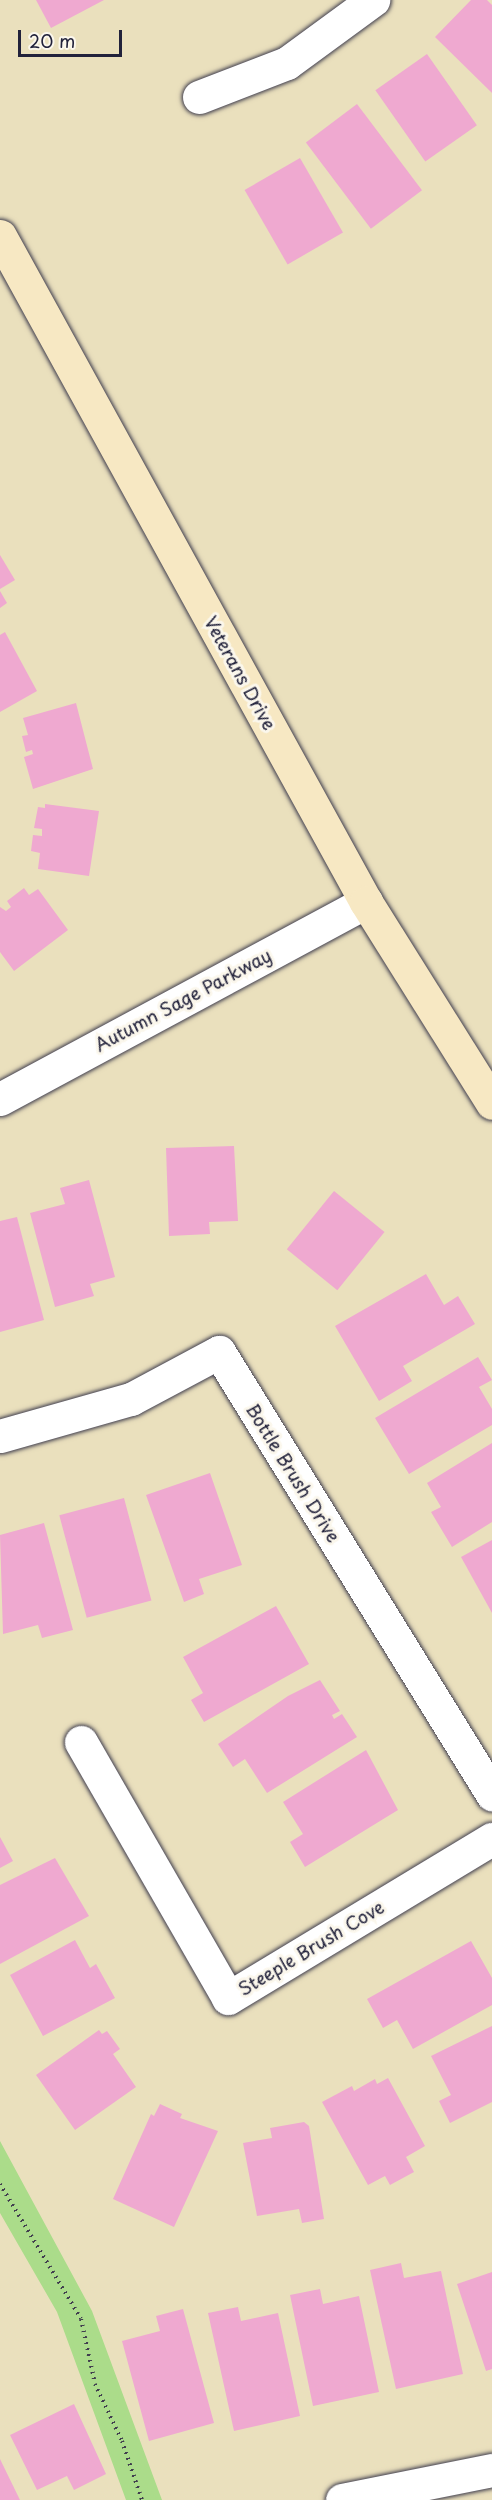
<!DOCTYPE html>
<style>
body{margin:0}
#map{position:relative;width:492px;height:2500px;overflow:hidden;background:#eae0bd;font-family:"Playpen Sans",sans-serif}
div>[style]{position:absolute}
.green>*{inset:0;background:#abdc8a}
.building>*{inset:0;background:#efa9d0;transform-origin:0 0}
.path>*{height:4px;margin-top:-2px;transform-origin:0;background:repeating-linear-gradient(90deg,#403e4e 0 1.5px,transparent 0 6px)}
.roads{filter:drop-shadow(0 0 2px #403e4e) drop-shadow(0 0 2px #403e4e)}
.minor>*{height:33px;margin:-16.5px;padding:0 16.5px;transform-origin:16.5px;border-radius:16.5px;background:#fff}
.secondary>*{height:33px;margin:-16.5px;padding:0 16.5px;transform-origin:16.5px;border-radius:16.5px;background:#f7e8c3}
span{translate:-50% -50%;white-space:nowrap;text-align:center;line-height:1.15;-webkit-text-stroke:6px #fbf7ec;paint-order:stroke}
.street-label{font-size:18px;color:#22223b}
.scale{position:absolute;left:18px;top:30px;width:104px;height:27px;box-sizing:border-box;border:3px solid #22223b;border-top:0;padding-left:8px;font-size:18px;line-height:21px;white-space:nowrap;color:#22223b;-webkit-text-stroke:4px #fbf7ec;paint-order:stroke}
</style>
<div id="map">
<div class="green">
<div style="clip-path:polygon(0 2141px,92px 2311px,162px 2500px,126px 2500px,57px 2312px,0 2213px)"></div>
</div>
<div class="building">
<div style="clip-path:polygon(36px 0,104px 0,51px 28px)"></div>
<div style="clip-path:polygon(471px 0,487px 0,492px 5px,492px 93px,435px 37px)"></div>
<div style="left:427px;top:54px;width:87px;height:63px;rotate:55deg"></div>
<div style="left:357px;top:104px;width:108px;height:64px;rotate:53deg"></div>
<div style="left:300px;top:158px;width:86px;height:64px;rotate:60deg"></div>
<div style="clip-path:polygon(0 555px,15px 580px,0 589px)"></div>
<div style="clip-path:polygon(0 591px,7px 603px,0 608px)"></div>
<div style="clip-path:polygon(5px 632px,37px 691px,0 712px,0 635px)"></div>
<div style="clip-path:polygon(76px 703px,93px 769px,33px 789px,24px 757px,33px 754px,32px 750px,26px 752px,22px 736px,28px 735px,23px 718px)"></div>
<div style="clip-path:polygon(45px 804px,99px 811px,89px 876px,38px 869px,40px 853px,31px 851px,33px 835px,42px 836px,42px 829px,34px 828px,38px 807px,45px 808px)"></div>
<div style="clip-path:polygon(24px 888px,29px 895px,38px 889px,68px 930px,14px 971px,0 952px,0 907px,6px 911px,11px 907px,7px 901px)"></div>
<div style="clip-path:polygon(234px 1146px,238px 1221px,209px 1222px,210px 1234px,169px 1236px,166px 1148px)"></div>
<div style="clip-path:polygon(89px 1180px,115px 1277px,90px 1284px,94px 1296px,55px 1307px,30px 1213px,65px 1204px,60px 1188px)"></div>
<div style="left:334px;top:1191px;width:65px;height:75px;rotate:39deg"></div>
<div style="clip-path:polygon(17px 1217px,44px 1320px,0 1332px,0 1221px)"></div>
<div style="clip-path:polygon(426px 1274px,444px 1305px,458px 1296px,475px 1324px,403px 1366px,412px 1381px,379px 1401px,335px 1326px)"></div>
<div style="clip-path:polygon(478px 1357px,492px 1380px,479px 1387px,492px 1409px,492px 1425px,409px 1474px,375px 1418px)"></div>
<div style="clip-path:polygon(492px 1443px,492px 1522px,452px 1547px,431px 1512px,441px 1507px,427px 1483px)"></div>
<div style="clip-path:polygon(210px 1473px,242px 1565px,199px 1579px,204px 1594px,184px 1602px,146px 1495px)"></div>
<div style="left:124px;top:1498px;width:106px;height:67px;rotate:75deg"></div>
<div style="clip-path:polygon(44px 1523px,73px 1630px,42px 1638px,38px 1625px,3px 1634px,0 1535px)"></div>
<div style="clip-path:polygon(492px 1540px,492px 1613px,461px 1557px)"></div>
<div style="clip-path:polygon(276px 1606px,309px 1664px,204px 1722px,191px 1700px,203px 1693px,183px 1657px)"></div>
<div style="clip-path:polygon(320px 1680px,340px 1711px,332px 1715px,334px 1719px,342px 1714px,357px 1737px,267px 1793px,245px 1759px,233px 1767px,218px 1744px,288px 1696px)"></div>
<div style="clip-path:polygon(366px 1750px,398px 1810px,305px 1867px,290px 1842px,303px 1834px,283px 1802px)"></div>
<div style="clip-path:polygon(0 1837px,13px 1861px,0 1868px)"></div>
<div style="clip-path:polygon(55px 1858px,89px 1916px,0 1964px,0 1885px)"></div>
<div style="clip-path:polygon(75px 1940px,90px 1968px,96px 1964px,115px 1998px,43px 2036px,10px 1975px)"></div>
<div style="clip-path:polygon(471px 1941px,492px 1978px,492px 2005px,413px 2049px,397px 2020px,383px 2028px,367px 1999px)"></div>
<div style="clip-path:polygon(492px 2026px,492px 2102px,450px 2123px,439px 2101px,451px 2095px,431px 2056px)"></div>
<div style="clip-path:polygon(99px 2030px,102px 2034px,107px 2031px,120px 2049px,113px 2054px,136px 2087px,75px 2130px,36px 2075px)"></div>
<div style="clip-path:polygon(388px 2078px,425px 2146px,406px 2157px,414px 2172px,390px 2185px,385px 2176px,368px 2185px,322px 2102px,352px 2086px,354px 2091px,375px 2079px,377px 2084px)"></div>
<div style="clip-path:polygon(160px 2104px,182px 2114px,180px 2118px,218px 2131px,174px 2227px,113px 2199px,151px 2114px,154px 2116px)"></div>
<div style="clip-path:polygon(304px 2122px,309px 2126px,324px 2219px,302px 2223px,299px 2209px,257px 2216px,243px 2143px,272px 2138px,270px 2128px)"></div>
<div style="clip-path:polygon(401px 2263px,404px 2278px,441px 2271px,463px 2374px,396px 2389px,370px 2270px)"></div>
<div style="clip-path:polygon(492px 2272px,492px 2369px,486px 2371px,457px 2284px)"></div>
<div style="clip-path:polygon(320px 2289px,323px 2304px,359px 2296px,379px 2392px,313px 2406px,290px 2295px)"></div>
<div style="clip-path:polygon(238px 2307px,241px 2321px,278px 2313px,300px 2416px,234px 2431px,208px 2313px)"></div>
<div style="clip-path:polygon(183px 2309px,214px 2423px,149px 2441px,122px 2341px,160px 2331px,156px 2316px)"></div>
<div style="clip-path:polygon(74px 2404px,106px 2474px,74px 2490px,67px 2476px,37px 2490px,10px 2435px)"></div>
<div style="clip-path:polygon(0 2459px,20px 2500px,0 2500px)"></div>
</div>
<div class="path">
<div style="left:0;top:2184px;width:157px;rotate:59deg"></div>
<div style="left:81px;top:2319px;width:66px;rotate:77.8deg"></div>
<div style="left:95px;top:2384px;width:63px;rotate:64.7deg"></div>
<div style="left:122px;top:2441px;width:62px;rotate:71.3deg"></div>
</div>
<div class="roads">
<div class="minor">
<div style="left:199px;top:97px;width:94px;rotate:-21.1deg"></div>
<div style="left:287px;top:63px;width:107px;rotate:-36.2deg"></div>
<div style="left:0;top:1099px;width:416px;rotate:-28.3deg"></div>
<div style="left:0;top:1436px;width:136px;rotate:-15.8deg"></div>
<div style="left:131px;top:1399px;width:100px;rotate:-28.1deg"></div>
<div style="left:219px;top:1352px;width:520px;rotate:58.3deg"></div>
<div style="left:81px;top:1742px;width:295px;rotate:60.1deg"></div>
<div style="left:228px;top:1998px;width:308px;rotate:-31.1deg"></div>
<div style="left:342px;top:2500px;width:153px;rotate:-11.3deg"></div>
</div>
<div class="secondary">
<div style="left:0;top:236px;width:760px;rotate:61.21deg"></div>
<div style="left:366px;top:902px;width:237px;rotate:57.9deg"></div>
</div>
</div>
<div class="street-label">
<span style="left:240px;top:673px;rotate:61deg">Veterans Drive</span>
<span style="left:183px;top:1000px;rotate:-28deg">Autumn Sage Parkway</span>
<span style="left:293px;top:1473px;rotate:58deg">Bottle Brush Drive</span>
<span style="left:311px;top:1948px;rotate:-31deg">Steeple Brush Cove</span>
</div>
<div class="scale">20 m</div>
</div>
